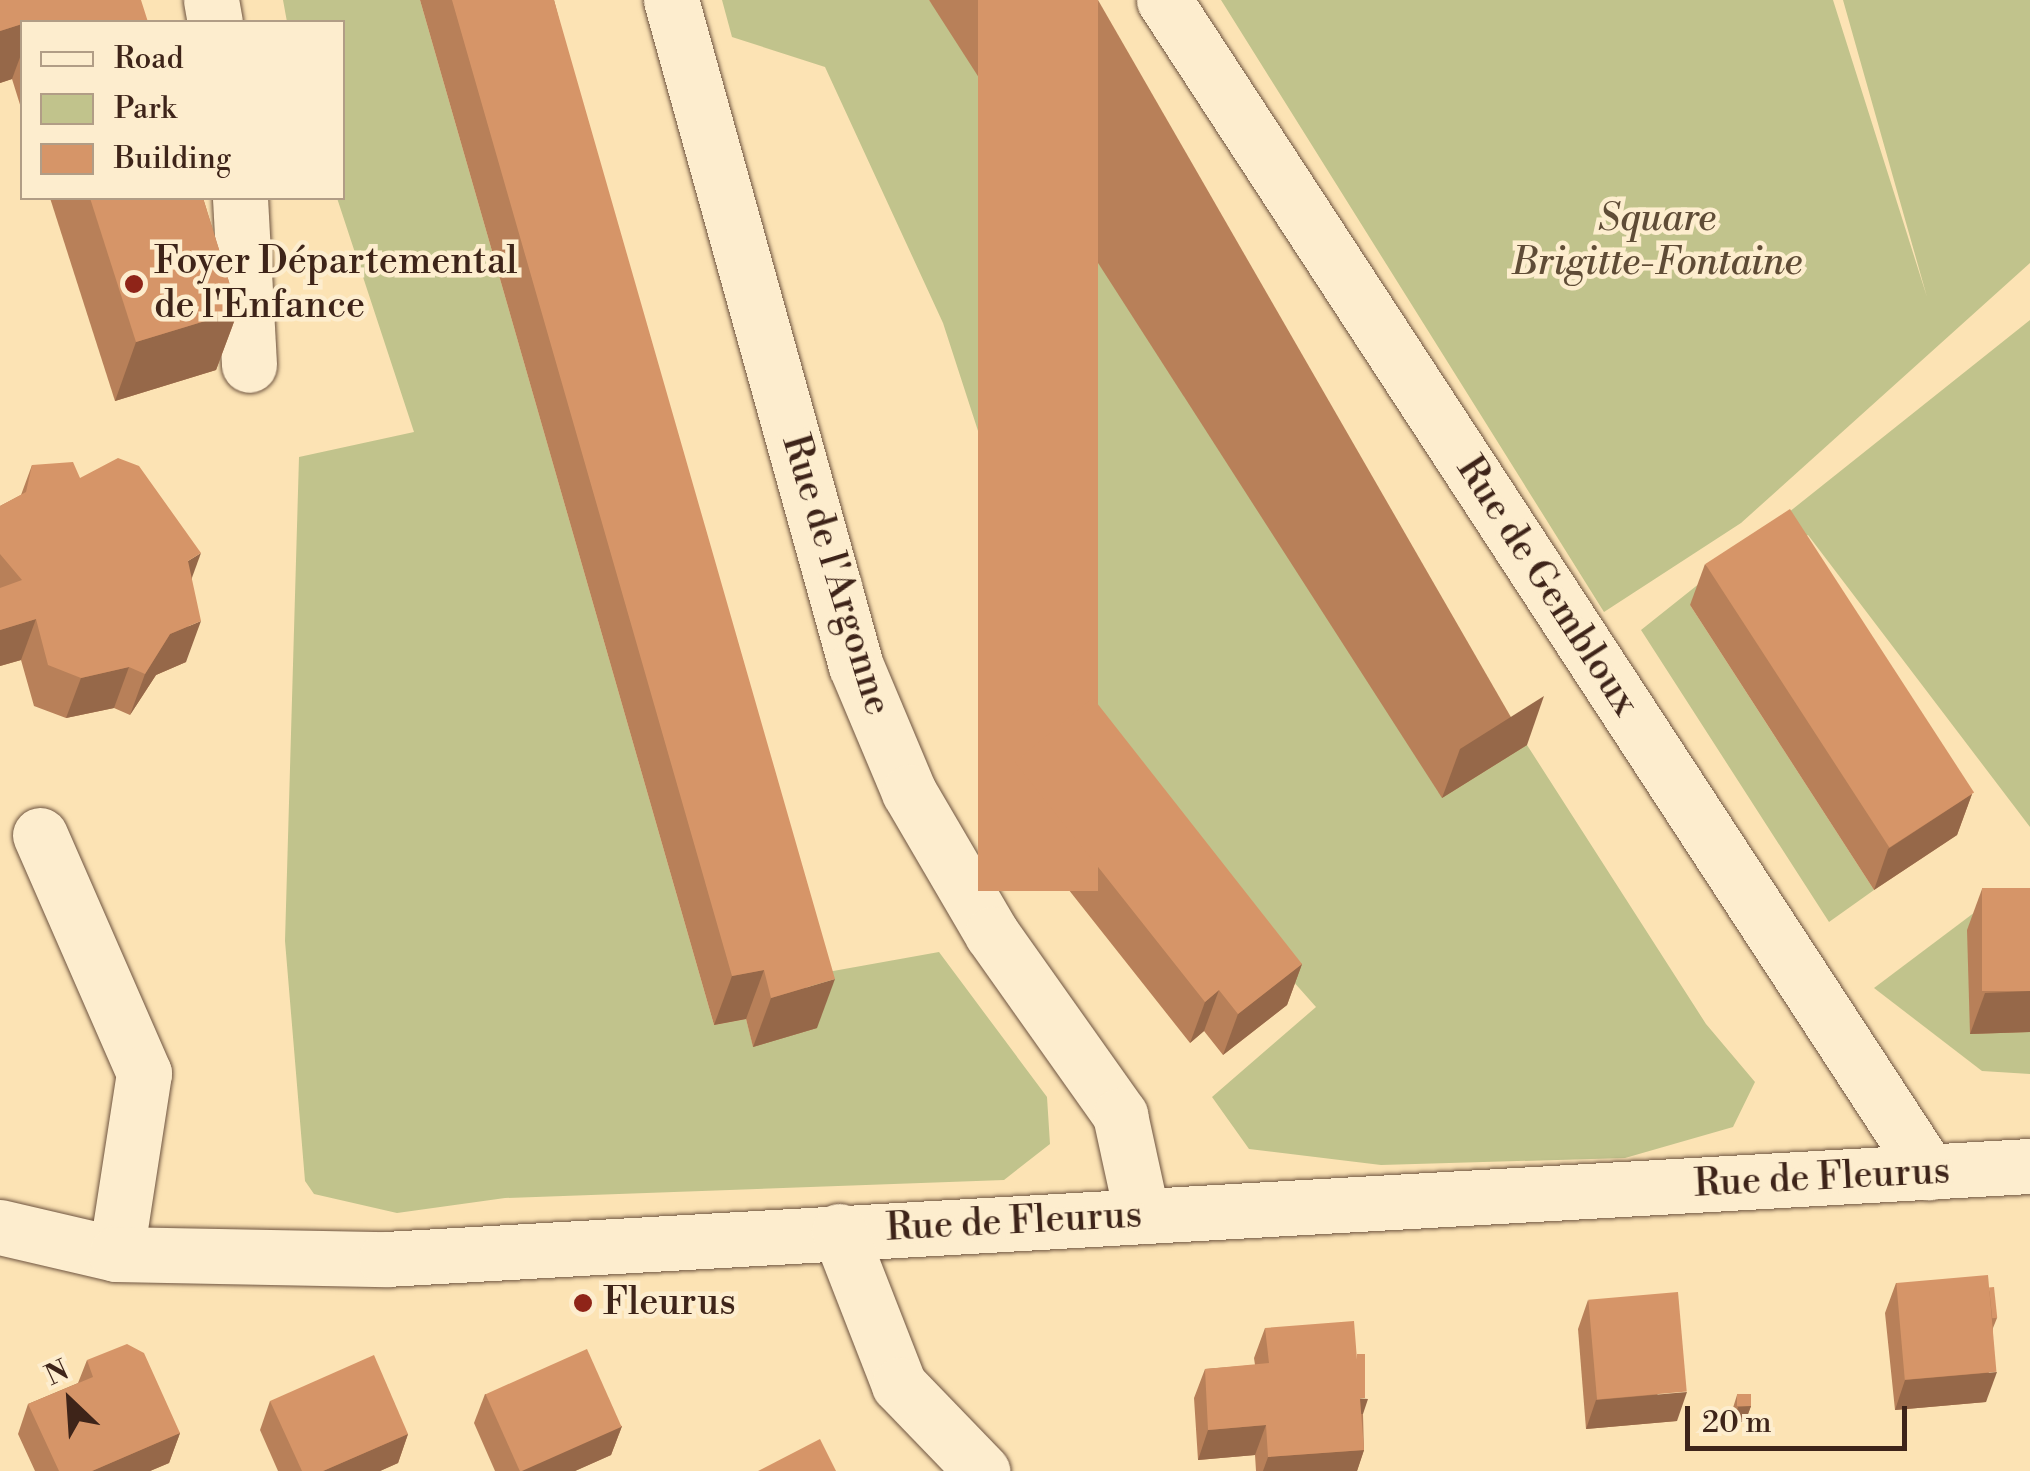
<!DOCTYPE html>
<meta charset="utf-8">
<style>
body{margin:0}
#map{position:relative;width:2030px;height:1471px;overflow:hidden;background:#fce3b4;font-family:"Libre Bodoni",serif}
div>[style]{position:absolute}
.green>*{inset:0;background:#c1c38c}
.roads{filter:drop-shadow(0 0 2px #6e5440) drop-shadow(0 0 2px #6e5440)}
.minor>*{height:55px;margin:-27.5px;padding:0 27.5px;transform-origin:27.5px;border-radius:27.5px;background:#fdedce}
.wall>*{inset:0;background:#b88059}
.shaded-wall>*{inset:0;background:#966849}
.building>*{inset:0;background:#d69568;transform-origin:0 0}
.dots>*{width:28px;height:28px;translate:-50% -50%;box-sizing:border-box;border:5px solid #fdedce;border-radius:50%}
span{translate:-50% -50%;white-space:nowrap;text-align:center;line-height:1.15;-webkit-text-stroke:9px #fdedce;paint-order:stroke}
.park-label{font-size:38px;color:#5f4c36;font-style:italic}
.poi-label{font-size:38px;color:#3e2419}
.left{translate:0 -50%;text-align:left}
.street-label{font-size:38px;color:#3e2419}
.legend{position:absolute;left:20px;top:20px;width:325px;height:180px;box-sizing:border-box;background:#fdedce;border:2px solid #b19d86;margin:0;padding:12px 18px;list-style:none;font-size:30px;color:#3e2419}
.legend li{display:flex;align-items:center;gap:20px;height:50px}
.legend b{width:50px;border:2px solid #b19d86}
.north{position:absolute;left:20px;top:1351px;width:100px;height:100px;-webkit-text-stroke:8px #fdedce;paint-order:stroke;rotate:335deg;font-size:28px;font-weight:700;line-height:40px;text-align:center;color:#3e2419}
.north::after{content:'';display:block;margin:auto;width:35px;height:45px;background:#3e2419;clip-path:polygon(50% 0,100% 100%,50% 72%,0 100%)}
.scale{position:absolute;left:1685px;top:1406px;width:222px;height:45px;box-sizing:border-box;border:5px solid #3e2419;border-top:0;padding-left:12px;font-size:30px;line-height:35px;white-space:nowrap;color:#3e2419;-webkit-text-stroke:8px #fdedce;paint-order:stroke}
</style>
<div id="map">
<div class="green">
<div style="clip-path:polygon(283px 0,420px 0,714px 1025px,746px 1019px,753px 1046px,822px 973px,939px 952px,1047px 1097px,1050px 1144px,1004px 1180px,505px 1198px,397px 1213px,314px 1194px,305px 1181px,285px 941px,299px 457px,414px 432px,337px 198px,342px 198px,342px 22px,287px 22px)"></div>
<div style="clip-path:polygon(722px 0,929px 0,1527px 745px,1706px 1024px,1755px 1082px,1733px 1127px,1625px 1158px,1381px 1165px,1249px 1149px,1212px 1097px,1316px 1007px,1078px 739px,943px 323px,825px 67px,732px 37px)"></div>
<div style="clip-path:polygon(1221px 0,1833px 0,1927px 297px,1843px 0,2030px 0,2030px 263px,1741px 523px,1604px 612px)"></div>
<div style="clip-path:polygon(2030px 320px,2030px 827px,1808px 535px,1690px 605px,1874px 890px,1829px 922px,1641px 630px)"></div>
<div style="clip-path:polygon(2003px 891px,2030px 891px,2030px 1074px,1982px 1071px,1874px 988px)"></div>
</div>
<div class="roads">
<div class="minor">
<div style="left:211px;top:0;width:22px;rotate:80deg"></div>
<div style="left:671px;top:0;width:691px;rotate:74.48deg"></div>
<div style="left:856px;top:666px;width:137px;rotate:67.2deg"></div>
<div style="left:909px;top:792px;width:164px;rotate:59.7deg"></div>
<div style="left:992px;top:934px;width:222px;rotate:54.7deg"></div>
<div style="left:1120px;top:1115px;width:103px;rotate:77.7deg"></div>
<div style="left:1164px;top:0;width:1400px;rotate:56.87deg"></div>
<div style="left:240px;top:198px;width:167px;rotate:86.9deg"></div>
<div style="left:40px;top:835px;width:260px;rotate:66.4deg"></div>
<div style="left:144px;top:1073px;width:183px;rotate:98.8deg"></div>
<div style="left:0;top:1227px;width:119px;rotate:13.1deg"></div>
<div style="left:116px;top:1254px;width:270px;rotate:1.1deg"></div>
<div style="left:386px;top:1259px;width:1647px;rotate:-3.24deg"></div>
<div style="left:839px;top:1231px;width:165px;rotate:68.7deg"></div>
<div style="left:899px;top:1385px;width:120px;rotate:46deg"></div>
</div>
</div>
<div class="wall">
<div style="clip-path:polygon(0 0,148px 22px,22px 22px,22px 111px,12px 79px,0 83px)"></div>
<div style="clip-path:polygon(420px 0,554px 0,817px 1028px,753px 1047px,746px 1019px,714px 1025px)"></div>
<div style="clip-path:polygon(929px 0,1098px 0,1527px 745px,1442px 798px)"></div>
<div style="clip-path:polygon(50px 198px,203px 198px,238px 311px,216px 370px,115px 401px)"></div>
<div style="clip-path:polygon(32px 465px,80px 478px,192px 578px,186px 662px,156px 675px,130px 715px,114px 708px,66px 718px,34px 706px,21px 660px,0 666px,0 506px,21px 495px)"></div>
<div style="clip-path:polygon(1705px 564px,1972px 794px,1957px 835px,1874px 890px,1690px 605px)"></div>
<div style="clip-path:polygon(1015px 762px,1302px 964px,1287px 1005px,1223px 1055px,1204px 1031px,1190px 1043px,1000px 803px)"></div>
<div style="clip-path:polygon(2030px 888px,2030px 1032px,1970px 1034px,1967px 930px,1982px 889px)"></div>
<div style="clip-path:polygon(1896px 1283px,1989px 1288px,1997px 1318px,1993px 1328px,1986px 1402px,1895px 1410px,1885px 1313px)"></div>
<div style="clip-path:polygon(1588px 1300px,1677px 1421px,1586px 1429px,1578px 1329px)"></div>
<div style="clip-path:polygon(1265px 1328px,1363px 1414px,1364px 1450px,1357px 1471px,1256px 1471px,1255px 1455px,1198px 1460px,1194px 1398px,1205px 1369px,1255px 1365px,1254px 1358px)"></div>
<div style="clip-path:polygon(87px 1360px,180px 1433px,169px 1463px,150px 1471px,35px 1471px,18px 1434px,28px 1404px,78px 1383px)"></div>
<div style="clip-path:polygon(485px 1394px,622px 1426px,611px 1455px,575px 1471px,495px 1471px,474px 1423px)"></div>
<div style="clip-path:polygon(1737px 1395px,1751px 1406px,1745px 1422px,1733px 1422px,1732px 1411px)"></div>
<div style="clip-path:polygon(270px 1401px,408px 1434px,398px 1463px,380px 1471px,278px 1471px,260px 1430px)"></div>
</div>
<div class="shaded-wall">
<div style="clip-path:polygon(22px 24px,22px 52px,12px 79px,0 83px,0 31px)"></div>
<div style="clip-path:polygon(238px 311px,216px 370px,115px 401px,136px 342px)"></div>
<div style="clip-path:polygon(201px 553px,186px 594px,188px 561px)"></div>
<div style="clip-path:polygon(36px 619px,21px 660px,0 666px,0 630px)"></div>
<div style="clip-path:polygon(201px 621px,186px 662px,156px 675px,130px 715px,145px 674px,170px 634px)"></div>
<div style="clip-path:polygon(129px 667px,114px 708px,66px 718px,81px 678px)"></div>
<div style="clip-path:polygon(1544px 696px,1527px 745px,1442px 798px,1460px 749px)"></div>
<div style="clip-path:polygon(1972px 794px,1957px 835px,1874px 890px,1888px 849px)"></div>
<div style="clip-path:polygon(1302px 964px,1287px 1005px,1223px 1055px,1238px 1014px)"></div>
<div style="clip-path:polygon(764px 970px,746px 1019px,714px 1025px,732px 976px)"></div>
<div style="clip-path:polygon(835px 979px,817px 1028px,753px 1047px,771px 998px)"></div>
<div style="clip-path:polygon(1219px 990px,1204px 1031px,1190px 1043px,1205px 1002px)"></div>
<div style="clip-path:polygon(2030px 991px,2030px 1032px,1970px 1034px,1985px 993px)"></div>
<div style="clip-path:polygon(1997px 1372px,1986px 1402px,1895px 1410px,1905px 1380px)"></div>
<div style="clip-path:polygon(1687px 1392px,1677px 1421px,1586px 1429px,1596px 1400px)"></div>
<div style="clip-path:polygon(1354px 1398px,1368px 1399px,1363px 1414px,1349px 1414px)"></div>
<div style="clip-path:polygon(1751px 1406px,1745px 1422px,1733px 1422px,1738px 1407px)"></div>
<div style="clip-path:polygon(1266px 1425px,1255px 1455px,1198px 1460px,1208px 1430px)"></div>
<div style="clip-path:polygon(622px 1426px,611px 1455px,575px 1471px,519px 1471px)"></div>
<div style="clip-path:polygon(180px 1433px,169px 1463px,150px 1471px,92px 1471px)"></div>
<div style="clip-path:polygon(408px 1434px,398px 1463px,380px 1471px,323px 1471px)"></div>
<div style="clip-path:polygon(1364px 1450px,1357px 1471px,1263px 1471px,1268px 1457px)"></div>
</div>
<div class="building">
<div style="clip-path:polygon(0 0,141px 0,148px 22px,35px 22px,34px 20px,22px 22px,22px 24px,0 31px)"></div>
<div style="clip-path:polygon(452px 0,554px 0,835px 979px,771px 998px,764px 970px,732px 976px)"></div>
<div style="left:978px;top:0;width:120px;height:891px"></div>
<div style="clip-path:polygon(90px 198px,203px 198px,238px 311px,136px 342px)"></div>
<div style="clip-path:polygon(118px 458px,139px 466px,201px 553px,188px 561px,201px 621px,170px 634px,145px 674px,129px 667px,81px 678px,48px 665px,36px 619px,0 630px,0 588px,22px 580px,0 554px,0 506px,26px 492px,32px 465px,73px 462px,80px 478px)"></div>
<div style="left:1790px;top:509px;width:338px;height:101px;rotate:57deg"></div>
<div style="clip-path:polygon(1093px 698px,1302px 964px,1238px 1014px,1219px 990px,1205px 1002px,1015px 762px)"></div>
<div style="left:2030px;top:888px;width:103px;height:48px;rotate:90deg"></div>
<div style="left:1988px;top:1275px;width:97px;height:92px;rotate:85deg"></div>
<div style="left:1994px;top:1287px;width:31px;height:5px;rotate:84deg"></div>
<div style="left:1678px;top:1292px;width:100px;height:90px;rotate:85deg"></div>
<div style="clip-path:polygon(1354px 1321px,1364px 1450px,1268px 1457px,1266px 1425px,1208px 1430px,1205px 1369px,1269px 1363px,1265px 1328px)"></div>
<div style="clip-path:polygon(127px 1344px,144px 1353px,180px 1433px,92px 1471px,59px 1471px,28px 1404px,93px 1377px,87px 1360px)"></div>
<div style="left:587px;top:1349px;width:85px;height:111px;rotate:66deg"></div>
<div style="left:1357px;top:1354px;width:8px;height:44px"></div>
<div style="clip-path:polygon(374px 1355px,408px 1434px,323px 1471px,302px 1471px,270px 1401px)"></div>
<div style="left:1751px;top:1394px;width:12px;height:14px;rotate:90deg"></div>
<div style="clip-path:polygon(820px 1439px,836px 1471px,758px 1471px)"></div>
</div>
<div class="dots">
<div style="left:134px;top:284px;background:#8f2418"></div>
<div style="left:583px;top:1303px;background:#8f2418"></div>
</div>
<div class="park-label">
<span style="left:1657px;top:241px">Square<br>Brigitte-Fontaine</span>
</div>
<div class="poi-label">
<span class="left" style="left:154px;top:284px">Foyer Départemental<br>de l'Enfance</span>
<span class="left" style="left:603px;top:1303px">Fleurus</span>
</div>
<div class="street-label">
<span style="left:836px;top:575px;rotate:73deg">Rue de l'Argonne</span>
<span style="left:1547px;top:586px;rotate:57deg">Rue de Gembloux</span>
<span style="left:1822px;top:1178px;rotate:-3deg">Rue de Fleurus</span>
<span style="left:1014px;top:1222px;rotate:-3deg">Rue de Fleurus</span>
</div>
<ul class="legend">
<li><b style="height:12px;background:#fdedce"></b>Road</li>
<li><b style="height:28px;background:#c1c38c"></b>Park</li>
<li><b style="height:28px;background:#d69568"></b>Building</li>
</ul>
<div class="north">N</div>
<div class="scale">20 m</div>
</div>
